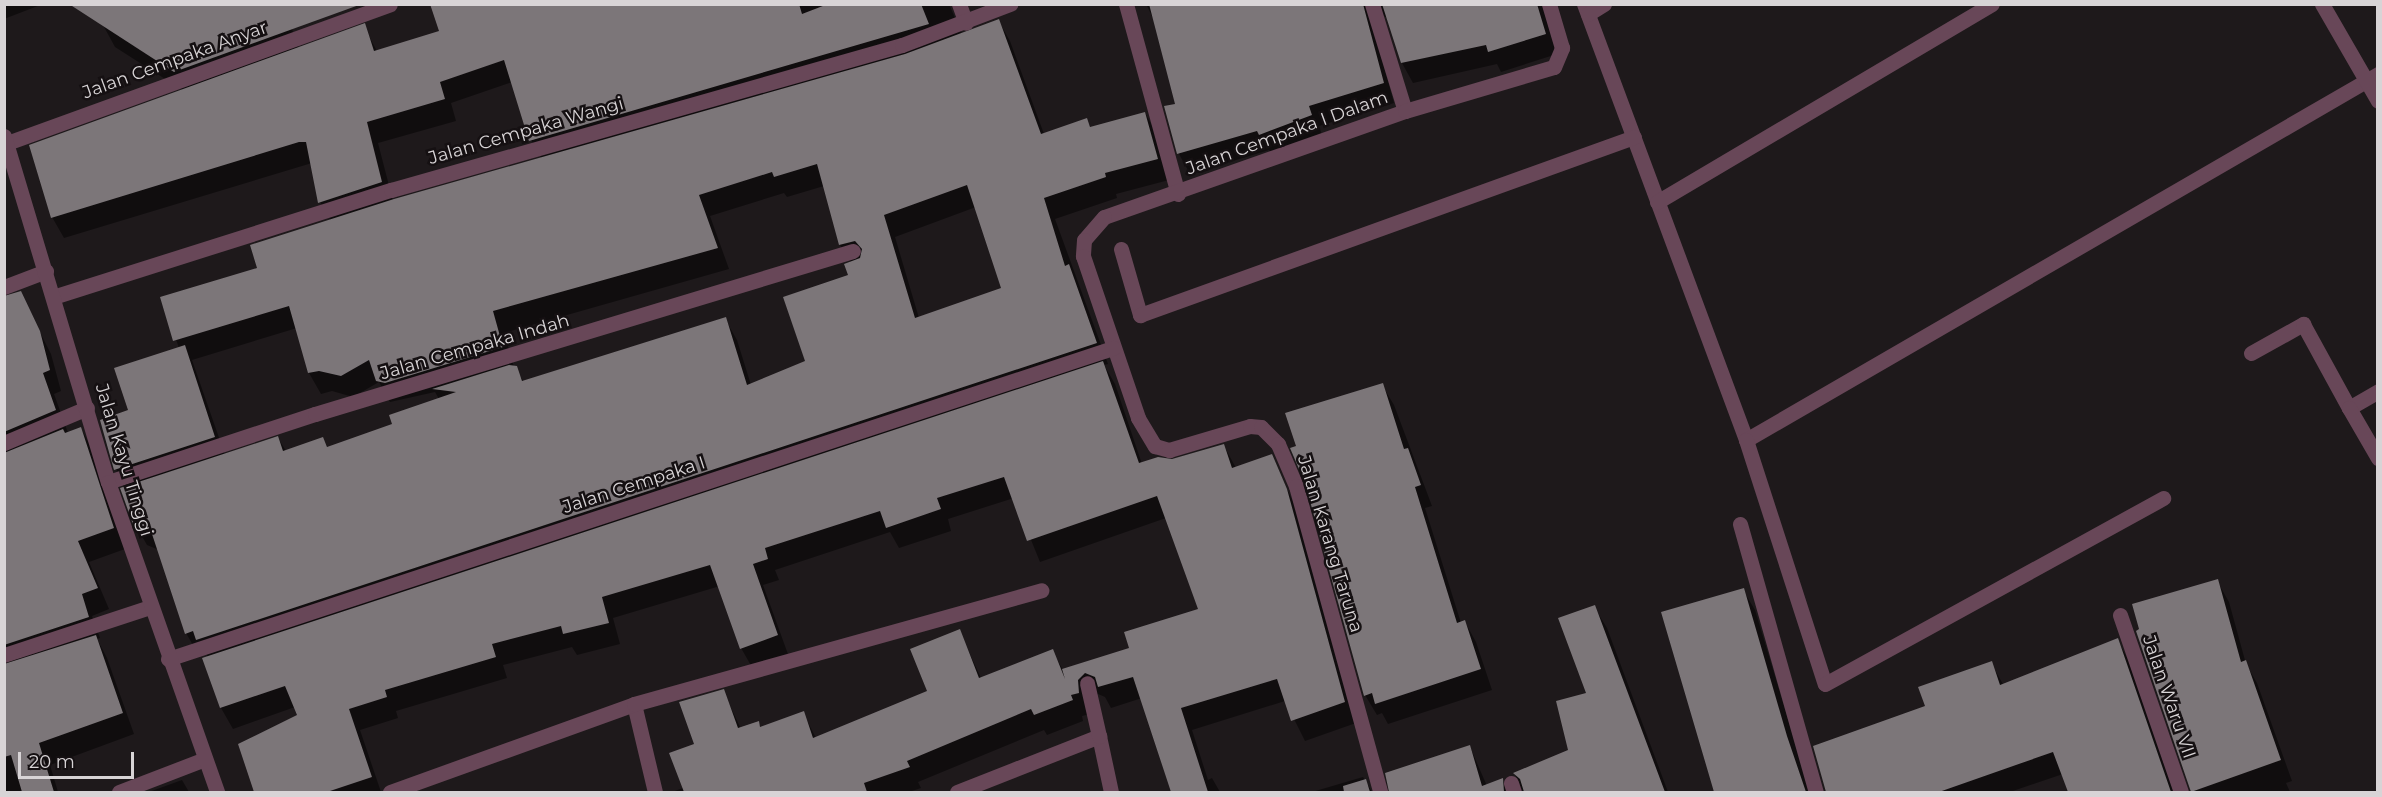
<!DOCTYPE html>
<style>
body{margin:0}
#map{position:relative;width:2382px;height:797px;overflow:hidden;background:#1e191b;font-family:Montserrat,sans-serif}
div>[style]{position:absolute}
.shadow>*{inset:0;background:#0007}
.building>*{inset:0;background:#7c7679}
.minor>*{height:15px;margin:-7.5px;padding:0 7.5px;transform-origin:7.5px;border-radius:7.5px;background:#684758}
.tertiary>*{height:15px;margin:-7.5px;padding:0 7.5px;transform-origin:7.5px;border-radius:7.5px;background:#684758}
span{translate:-50% -50%;white-space:nowrap;text-align:center;line-height:1.15;-webkit-text-stroke:5px #151012;paint-order:stroke}
.street-label{font-size:18px;color:#d8d4d6}
.frame{position:absolute;inset:0;border:6px solid #d8d4d6;pointer-events:none}
.scale{position:absolute;left:18px;top:752px;width:116px;height:27px;box-sizing:border-box;border:3px solid #d8d4d6;border-top:0;padding-left:8px;font-size:18px;line-height:21px;white-space:nowrap;color:#d8d4d6;-webkit-text-stroke:4px #151012;paint-order:stroke}
</style>
<div id="map">
<div class="shadow">
<div style="clip-path:polygon(4px 4px,43px 4px,4px 19px)"></div>
<div style="clip-path:polygon(evenodd,432px 4px,949px 4px,962px 34px,998px 20px,1010px 41px,1044px 134px,1086px 120px,1091px 128px,1145px 113px,1157px 134px,1169px 180px,1116px 194px,1117px 198px,1055px 219px,1108px 364px,1104px 365px,1115px 384px,1142px 464px,1172px 461px,1224px 446px,1236px 468px,1271px 456px,1298px 512px,1356px 723px,1305px 741px,1285px 701px,1192px 730px,1208px 780px,1212px 778px,1220px 792px,1168px 792px,1172px 791px,1142px 698px,1111px 708px,1105px 697px,1098px 694px,1089px 701px,1090px 714px,1082px 716px,1083px 721px,1047px 735px,1044px 730px,918px 782px,921px 788px,909px 792px,672px 792px,683px 788px,696px 745px,723px 691px,741px 729px,758px 723px,761px 728px,803px 713px,816px 738px,929px 692px,959px 631px,981px 678px,1052px 651px,1063px 670px,1131px 649px,1199px 610px,1166px 518px,1040px 562px,1014px 498px,948px 519px,951px 531px,899px 548px,890px 532px,775px 570px,779px 580px,763px 585px,789px 657px,753px 669px,741px 648px,720px 586px,613px 618px,620px 644px,577px 655px,572px 647px,503px 665px,507px 678px,396px 711px,398px 718px,360px 730px,381px 792px,257px 792px,240px 745px,299px 716px,295px 707px,233px 729px,221px 708px,208px 658px,205px 652px,198px 654px,186px 633px,159px 550px,147px 545px,135px 524px,127px 488px,116px 469px,130px 411px,179px 348px,162px 298px,259px 269px,331px 221px,320px 202px,312px 163px,64px 238px,52px 217px,184px 91px,115px 47px,103px 25px,286px 13px,300px 51px,367px 33px,377px 51px,441px 32px,432px 4px,512px 82px,531px 140px,542px 159px,393px 201px,378px 143px,456px 121px,451px 103px,512px 82px,432px 4px,824px 186px,840px 245px,851px 263px,849px 276px,807px 362px,751px 385px,737px 340px,725px 319px,524px 382px,514px 367px,504px 333px,729px 269px,710px 216px,784px 193px,787px 197px,824px 186px,432px 4px,976px 207px,1003px 289px,919px 318px,895px 237px,976px 207px,432px 4px,297px 328px,309px 373px,321px 394px,332px 391px,353px 397px,379px 382px,390px 402px,435px 392px,439px 399px,394px 425px,328px 448px,323px 439px,286px 451px,278px 438px,225px 455px,192px 360px,297px 328px)"></div>
<div style="clip-path:polygon(1146px 4px,1543px 4px,1557px 54px,1501px 72px,1497px 64px,1413px 83px,1402px 63px,1388px 18px,1380px 14px,1373px 27px,1394px 103px,1319px 126px,1322px 135px,1272px 154px,1269px 150px,1190px 174px,1179px 154px,1166px 108px,1177px 105px,1156px 24px)"></div>
<div style="clip-path:polygon(20px 293px,51px 354px,61px 391px,54px 394px,68px 433px,81px 429px,93px 450px,125px 549px,89px 562px,109px 609px,92px 616px,100px 638px,97px 639px,107px 658px,134px 734px,50px 765px,58px 792px,4px 792px,4px 299px)"></div>
<div style="clip-path:polygon(1382px 385px,1394px 405px,1432px 506px,1425px 508px,1461px 623px,1465px 622px,1476px 642px,1492px 690px,1388px 724px,1382px 713px,1377px 715px,1365px 695px)"></div>
<div style="clip-path:polygon(2217px 581px,2229px 602px,2246px 664px,2257px 683px,2292px 781px,2286px 783px,2290px 792px,2190px 792px)"></div>
<div style="clip-path:polygon(1743px 590px,1755px 610px,1810px 792px,1716px 792px,1663px 613px)"></div>
<div style="clip-path:polygon(1594px 607px,1607px 628px,1668px 792px,1523px 792px,1515px 774px,1570px 750px,1588px 694px)"></div>
<div style="clip-path:polygon(2117px 640px,2129px 661px,2174px 792px,2069px 792px,2063px 774px,2010px 792px,1827px 792px,1815px 747px,1927px 707px,1991px 663px,2004px 686px)"></div>
<div style="clip-path:polygon(1470px 747px,1487px 786px,1502px 779px,1510px 792px,1391px 792px,1387px 774px)"></div>
<div style="clip-path:polygon(1363px 777px,1372px 792px,1312px 792px)"></div>
<div style="clip-path:polygon(182px 780px,189px 792px,149px 792px)"></div>
</div>
<div class="building">
<div style="clip-path:polygon(69px 4px,359px 4px,359px 5px,174px 72px)"></div>
<div style="clip-path:polygon(430px 4px,799px 4px,802px 14px,828px 4px,921px 4px,929px 24px,529px 141px,504px 60px,440px 82px,445px 99px,367px 122px,382px 182px,318px 203px,306px 142px,299px 142px,51px 218px,29px 145px,365px 23px,374px 51px,439px 31px)"></div>
<div style="clip-path:polygon(1149px 4px,1363px 4px,1384px 83px,1309px 106px,1312px 115px,1259px 135px,1257px 131px,1177px 154px,1164px 106px,1175px 104px)"></div>
<div style="clip-path:polygon(1382px 4px,1537px 4px,1546px 34px,1488px 52px,1486px 45px,1401px 63px)"></div>
<div style="clip-path:polygon(evenodd,999px 19px,1041px 134px,1087px 118px,1090px 127px,1145px 112px,1158px 159px,1105px 173px,1106px 177px,1044px 198px,1065px 266px,1069px 264px,1097px 343px,196px 640px,193px 631px,185px 634px,151px 531px,133px 524px,120px 488px,278px 436px,283px 451px,323px 437px,327px 447px,392px 424px,389px 415px,456px 392px,432px 389px,509px 365px,517px 366px,522px 381px,726px 317px,747px 385px,805px 361px,783px 297px,848px 275px,844px 264px,860px 258px,862px 249px,855px 241px,839px 245px,817px 164px,774px 177px,772px 172px,699px 195px,718px 248px,493px 311px,503px 347px,385px 383px,376px 381px,369px 360px,341px 376px,319px 371px,308px 373px,289px 306px,173px 341px,160px 297px,257px 268px,250px 245px,394px 199px,905px 54px,999px 19px,967px 185px,1001px 288px,915px 318px,884px 215px,967px 185px)"></div>
<div style="clip-path:polygon(21px 291px,40px 331px,50px 370px,43px 373px,56px 410px,4px 432px,4px 296px)"></div>
<div style="clip-path:polygon(185px 345px,215px 437px,114px 470px,100px 420px,128px 410px,114px 368px)"></div>
<div style="clip-path:polygon(1103px 361px,1139px 463px,1158px 457px,1172px 459px,1224px 444px,1232px 468px,1272px 454px,1287px 489px,1345px 702px,1291px 721px,1277px 679px,1181px 708px,1208px 792px,1171px 792px,1133px 677px,1098px 687px,1095px 677px,1085px 673px,1078px 680px,1079px 693px,1071px 695px,1073px 700px,1034px 715px,1031px 709px,907px 761px,910px 767px,864px 783px,867px 792px,684px 792px,669px 753px,694px 744px,679px 702px,724px 689px,738px 728px,759px 721px,760px 727px,804px 711px,813px 738px,927px 691px,910px 649px,960px 629px,979px 678px,1053px 649px,1065px 679px,1062px 669px,1129px 648px,1124px 632px,1198px 609px,1157px 496px,1027px 541px,1004px 477px,937px 498px,941px 509px,886px 528px,880px 511px,765px 548px,768px 559px,753px 564px,778px 635px,740px 649px,710px 565px,602px 597px,609px 623px,563px 634px,561px 626px,492px 644px,496px 657px,385px 690px,387px 697px,349px 709px,372px 777px,327px 792px,254px 792px,238px 744px,297px 715px,285px 686px,220px 708px,202px 658px)"></div>
<div style="clip-path:polygon(1383px 383px,1404px 449px,1408px 448px,1421px 485px,1415px 487px,1457px 623px,1465px 620px,1481px 669px,1375px 704px,1372px 693px,1364px 696px,1305px 483px,1290px 448px,1296px 446px,1285px 413px)"></div>
<div style="clip-path:polygon(81px 427px,114px 528px,78px 541px,98px 588px,82px 594px,89px 617px,4px 645px,4px 453px,63px 429px,65px 433px)"></div>
<div style="clip-path:polygon(2218px 579px,2241px 662px,2246px 660px,2281px 760px,2191px 792px,2136px 631px,2139px 629px,2132px 604px)"></div>
<div style="clip-path:polygon(1744px 588px,1787px 736px,1806px 792px,1714px 792px,1661px 612px)"></div>
<div style="clip-path:polygon(1595px 605px,1665px 792px,1524px 792px,1520px 779px,1513px 773px,1568px 750px,1556px 701px,1586px 693px,1558px 618px)"></div>
<div style="clip-path:polygon(96px 635px,123px 713px,39px 743px,54px 792px,22px 792px,11px 755px,4px 757px,4px 664px)"></div>
<div style="clip-path:polygon(2118px 638px,2171px 792px,2068px 792px,2053px 752px,1939px 792px,1826px 792px,1813px 746px,1925px 706px,1918px 687px,1992px 661px,2000px 685px)"></div>
<div style="clip-path:polygon(1470px 745px,1482px 786px,1503px 778px,1504px 792px,1389px 792px,1385px 773px)"></div>
<div style="clip-path:polygon(1366px 779px,1370px 792px,1344px 792px,1343px 786px)"></div>
</div>
<div class="minor">
<div style="left:959px;top:4px;width:20px;rotate:70deg"></div>
<div style="left:1126px;top:4px;width:197px;rotate:74.7deg"></div>
<div style="left:1372px;top:4px;width:112px;rotate:72.9deg"></div>
<div style="left:1405px;top:111px;width:319px;rotate:160.6deg"></div>
<div style="left:1104px;top:217px;width:30px;rotate:131deg"></div>
<div style="left:1084px;top:240px;width:16px;rotate:94deg"></div>
<div style="left:1083px;top:256px;width:171px;rotate:71.2deg"></div>
<div style="left:1138px;top:418px;width:33px;rotate:59deg"></div>
<div style="left:1155px;top:446px;width:15px;rotate:16deg"></div>
<div style="left:1169px;top:450px;width:84px;rotate:-16.5deg"></div>
<div style="left:1250px;top:426px;width:11px;rotate:5deg"></div>
<div style="left:1261px;top:427px;width:24px;rotate:45deg"></div>
<div style="left:1278px;top:444px;width:46px;rotate:66.8deg"></div>
<div style="left:1296px;top:486px;width:317px;rotate:74.6deg"></div>
<div style="left:1584px;top:4px;width:465px;rotate:69.6deg"></div>
<div style="left:1746px;top:440px;width:730px;rotate:-30.08deg"></div>
<div style="left:2322px;top:4px;width:112px;rotate:60deg"></div>
<div style="left:1588px;top:14px;width:19px;rotate:-32deg"></div>
<div style="left:1405px;top:111px;width:155px;rotate:-16.5deg"></div>
<div style="left:1554px;top:67px;width:21px;rotate:-67deg"></div>
<div style="left:1562px;top:48px;width:46px;rotate:-106.5deg"></div>
<div style="left:7px;top:143px;width:407px;rotate:-19.9deg"></div>
<div style="left:1657px;top:202px;width:389px;rotate:-30.6deg"></div>
<div style="left:1121px;top:249px;width:69px;rotate:73.9deg"></div>
<div style="left:1140px;top:315px;width:525px;rotate:-19.82deg"></div>
<div style="left:4px;top:287px;width:45px;rotate:-20.9deg"></div>
<div style="left:53px;top:297px;width:355px;rotate:-17.6deg"></div>
<div style="left:391px;top:190px;width:531px;rotate:-15.84deg"></div>
<div style="left:902px;top:45px;width:116px;rotate:-20.8deg"></div>
<div style="left:2251px;top:353px;width:60px;rotate:-29.1deg"></div>
<div style="left:2303px;top:324px;width:96px;rotate:61.3deg"></div>
<div style="left:2349px;top:408px;width:34px;rotate:-30deg"></div>
<div style="left:2349px;top:408px;width:58px;rotate:59.9deg"></div>
<div style="left:1746px;top:440px;width:256px;rotate:72.1deg"></div>
<div style="left:1825px;top:684px;width:386px;rotate:-28.8deg"></div>
<div style="left:4px;top:443px;width:90px;rotate:-22.9deg"></div>
<div style="left:108px;top:482px;width:218px;rotate:-18.2deg"></div>
<div style="left:315px;top:414px;width:562px;rotate:-16.86deg"></div>
<div style="left:1740px;top:524px;width:279px;rotate:74.2deg"></div>
<div style="left:2120px;top:615px;width:187px;rotate:71deg"></div>
<div style="left:4px;top:655px;width:154px;rotate:-18.2deg"></div>
<div style="left:168px;top:659px;width:995px;rotate:-18.22deg"></div>
<div style="left:634px;top:704px;width:90px;rotate:76.6deg"></div>
<div style="left:1099px;top:736px;width:57px;rotate:77.9deg"></div>
<div style="left:1511px;top:783px;width:9px;rotate:72deg"></div>
<div style="left:119px;top:792px;width:92px;rotate:-21deg"></div>
<div style="left:390px;top:792px;width:259px;rotate:-19.8deg"></div>
<div style="left:634px;top:704px;width:423px;rotate:-15.6deg"></div>
<div style="left:957px;top:792px;width:153px;rotate:-21.5deg"></div>
<div style="left:1099px;top:736px;width:54px;rotate:-102.8deg"></div>
</div>
<div class="tertiary">
<div style="left:4px;top:136px;width:361px;rotate:73.3deg"></div>
<div style="left:108px;top:482px;width:329px;rotate:70.6deg"></div>
</div>
<div class="street-label">
<span style="left:175px;top:60px;rotate:-20deg">Jalan Cempaka Anyar</span>
<span style="left:526px;top:131px;rotate:-16deg">Jalan Cempaka Wangi</span>
<span style="left:1287px;top:133px;rotate:-20deg">Jalan Cempaka I Dalam</span>
<span style="left:475px;top:347px;rotate:-16deg">Jalan Cempaka Indah</span>
<span style="left:124px;top:460px;rotate:73deg">Jalan Kayu Tinggi</span>
<span style="left:634px;top:485px;rotate:-18deg">Jalan Cempaka I</span>
<span style="left:1330px;top:544px;rotate:73deg">Jalan Karang Taruna</span>
<span style="left:2169px;top:697px;rotate:71deg">Jalan Waru VII</span>
</div>
<div class="frame"></div>
<div class="scale">20 m</div>
</div>
